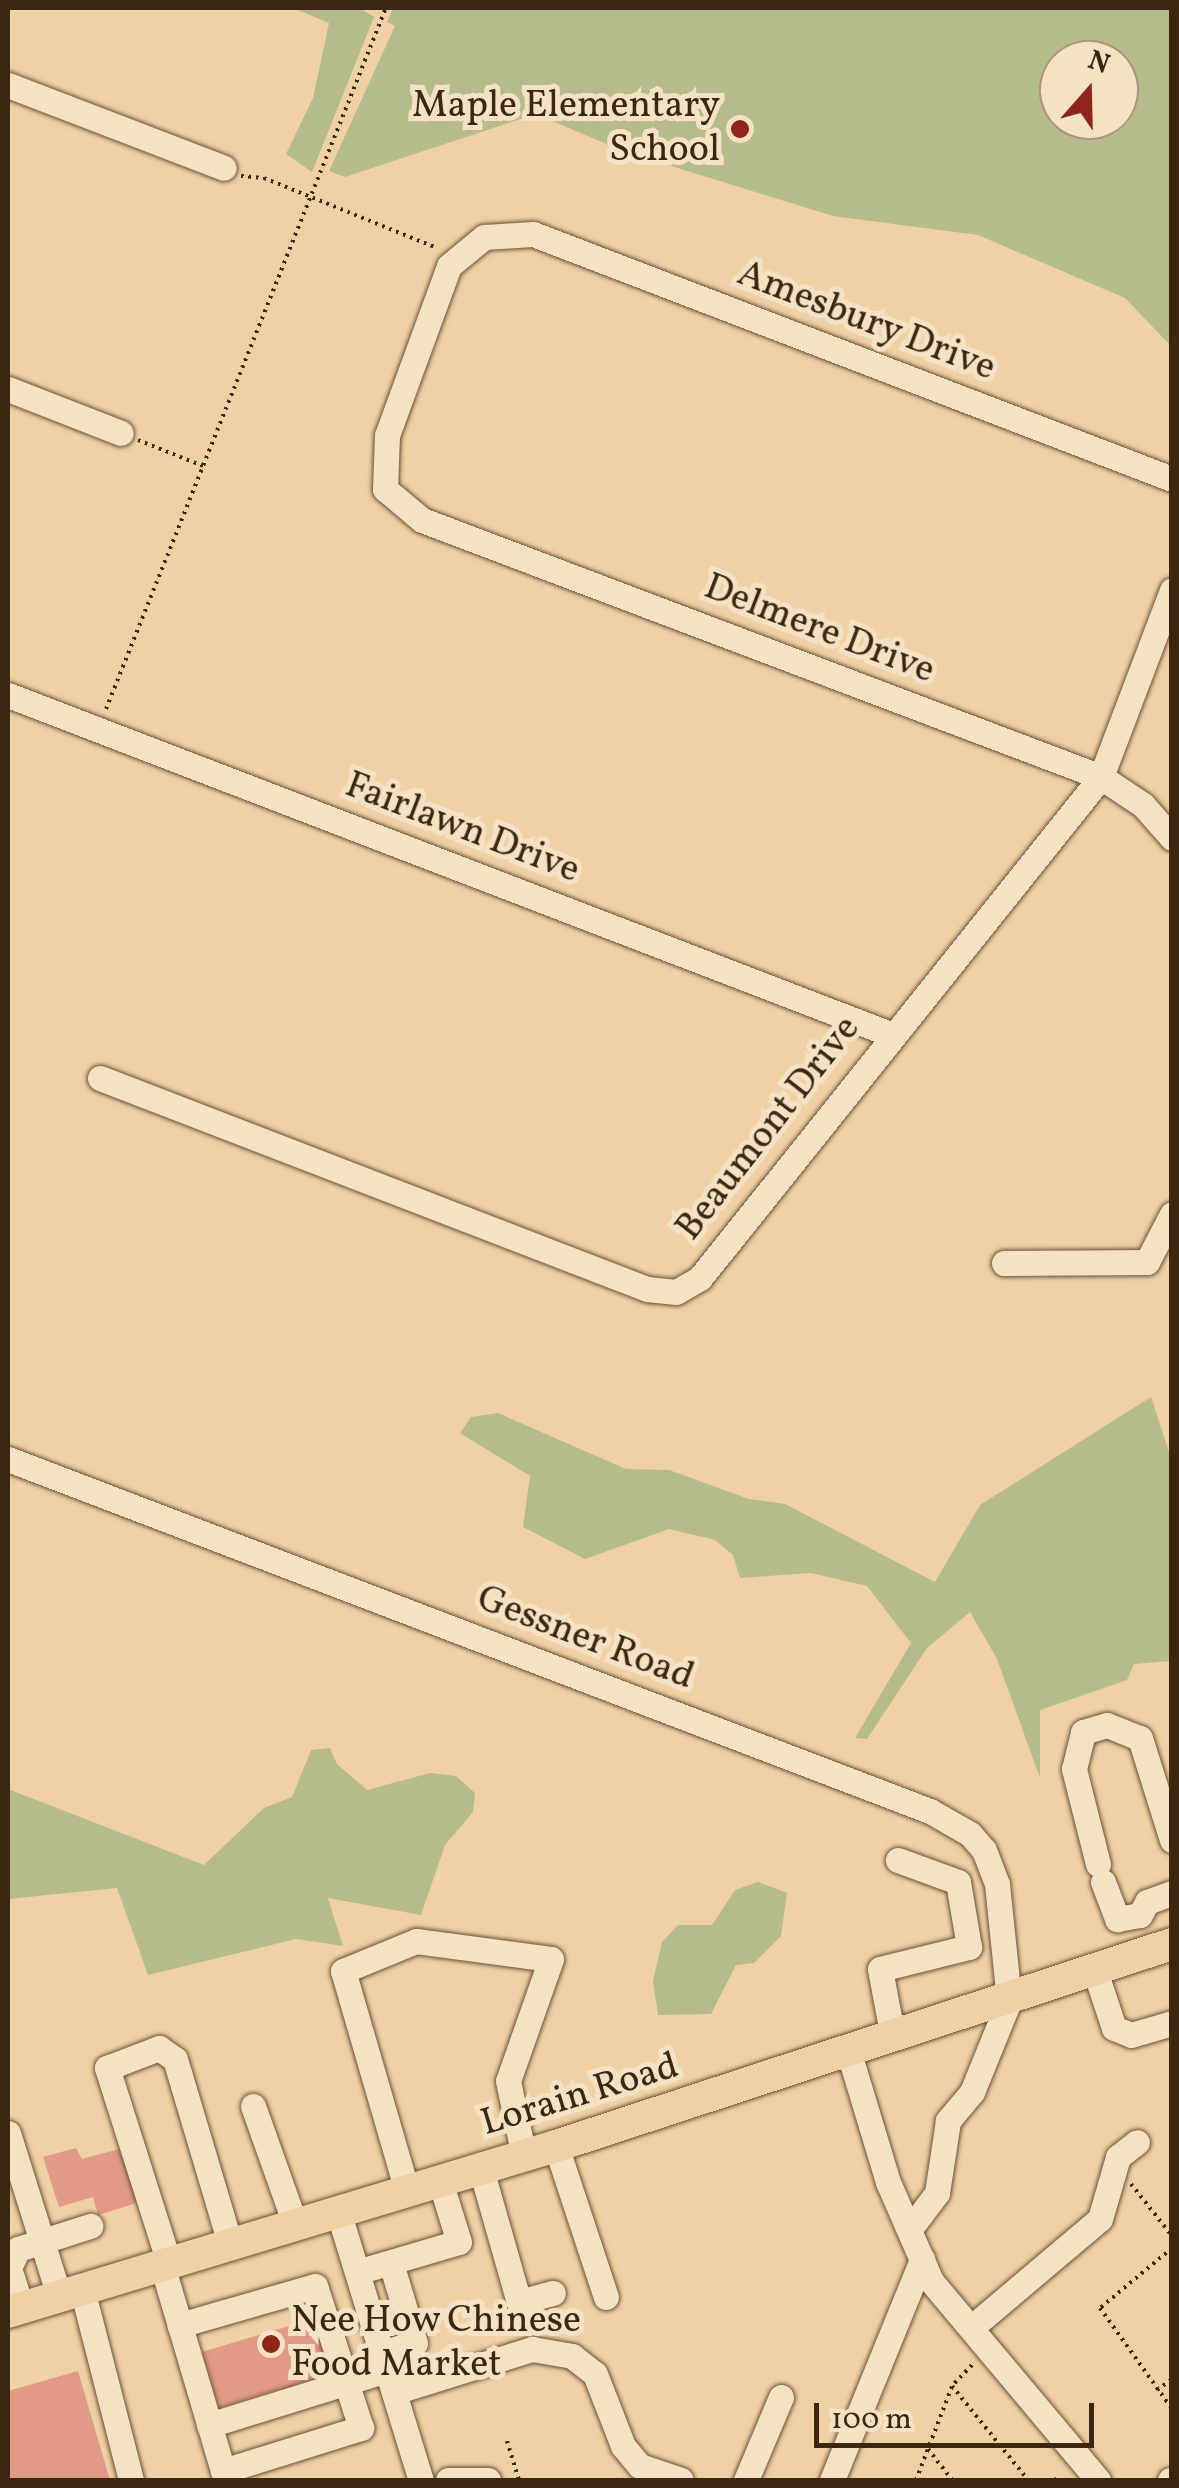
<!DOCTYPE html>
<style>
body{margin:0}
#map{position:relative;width:1179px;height:2488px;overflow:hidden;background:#efd1a5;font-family:Vollkorn,serif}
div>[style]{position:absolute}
.green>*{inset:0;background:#b5bc8a}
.building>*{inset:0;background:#e19a86}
.path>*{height:4px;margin-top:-2px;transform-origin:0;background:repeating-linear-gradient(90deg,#3d260f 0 2.5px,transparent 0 7.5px)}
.roads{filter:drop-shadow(0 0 2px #6a5134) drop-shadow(0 0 2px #6a5134)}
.minor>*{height:25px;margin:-12.5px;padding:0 12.5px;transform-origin:12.5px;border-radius:12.5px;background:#f5e1c4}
.major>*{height:32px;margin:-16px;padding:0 16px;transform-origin:16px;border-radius:16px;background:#efd1a5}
.dots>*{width:28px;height:28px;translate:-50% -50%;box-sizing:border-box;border:5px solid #f5e1c4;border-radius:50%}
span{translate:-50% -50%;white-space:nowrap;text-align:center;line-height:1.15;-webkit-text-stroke:10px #f5e1c4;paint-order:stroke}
.poi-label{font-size:38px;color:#3d260f}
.right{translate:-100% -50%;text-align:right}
.left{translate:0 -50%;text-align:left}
.street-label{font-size:38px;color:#3d260f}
.frame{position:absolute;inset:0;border:10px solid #3d260f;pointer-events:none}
.north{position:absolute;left:1039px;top:40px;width:100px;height:100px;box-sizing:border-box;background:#f5e1c4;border:2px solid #ab967c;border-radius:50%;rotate:20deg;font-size:28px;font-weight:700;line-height:40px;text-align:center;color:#3d260f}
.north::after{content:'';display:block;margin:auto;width:35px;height:45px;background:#8f2418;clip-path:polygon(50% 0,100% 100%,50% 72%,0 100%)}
.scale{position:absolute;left:814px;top:2403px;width:280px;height:45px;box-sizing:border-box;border:5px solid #3d260f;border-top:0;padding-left:12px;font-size:30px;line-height:35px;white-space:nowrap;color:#3d260f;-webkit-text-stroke:8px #f5e1c4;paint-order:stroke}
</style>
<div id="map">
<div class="green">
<div style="clip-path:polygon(293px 8px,360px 8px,374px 17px,312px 172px,286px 154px,313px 98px,329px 23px)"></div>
<div style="clip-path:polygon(evenodd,393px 8px,1171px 8px,1171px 346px,1125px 298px,978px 235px,833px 216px,623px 151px,536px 114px,345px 177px,329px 171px,395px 26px,387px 22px,393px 8px,1119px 60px,1119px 120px,1059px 120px,1059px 60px,1119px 60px)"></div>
<div style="clip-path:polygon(1151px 1397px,1171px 1458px,1171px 1661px,1134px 1664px,1127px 1680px,1040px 1710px,1040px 1778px,997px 1659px,970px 1612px,927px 1648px,867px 1739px,855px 1738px,911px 1643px,867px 1586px,811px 1573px,740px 1578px,733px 1555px,715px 1540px,669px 1529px,585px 1559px,523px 1527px,530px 1476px,460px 1433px,471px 1417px,498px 1413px,626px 1469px,669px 1470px,749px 1499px,785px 1504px,935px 1582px,980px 1505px)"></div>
<div style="clip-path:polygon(330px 1748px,337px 1764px,367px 1790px,430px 1773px,456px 1776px,475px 1793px,473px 1812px,445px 1845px,421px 1915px,328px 1898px,343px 1946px,296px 1939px,148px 1975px,117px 1888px,8px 1899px,8px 1789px,204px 1865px,264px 1808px,292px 1797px,311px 1750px)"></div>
<div style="clip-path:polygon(758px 1882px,787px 1893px,781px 1936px,754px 1963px,736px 1965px,711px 2014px,658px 2015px,653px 1981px,662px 1942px,678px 1925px,712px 1925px,735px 1890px)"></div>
</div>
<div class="building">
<div style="clip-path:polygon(76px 2148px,82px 2159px,123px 2148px,140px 2202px,98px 2215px,93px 2197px,59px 2207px,43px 2157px)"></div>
<div style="clip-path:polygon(319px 2317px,336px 2372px,294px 2385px,296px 2391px,284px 2395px,282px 2388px,219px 2408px,202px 2352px)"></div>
<div style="clip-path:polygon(78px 2371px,110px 2480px,8px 2480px,8px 2391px)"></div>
</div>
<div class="path">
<div style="left:241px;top:176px;width:23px;rotate:5deg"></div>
<div style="left:264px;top:178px;width:187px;rotate:22deg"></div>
<div style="left:138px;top:440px;width:70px;rotate:21.8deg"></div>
<div style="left:106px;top:709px;width:755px;rotate:-68.23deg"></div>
<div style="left:1131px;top:2184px;width:66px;rotate:51.7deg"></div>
<div style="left:1172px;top:2248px;width:94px;rotate:140.2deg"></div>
<div style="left:1100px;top:2308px;width:124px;rotate:54.5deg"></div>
<div style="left:972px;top:2365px;width:29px;rotate:134deg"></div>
<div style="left:952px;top:2386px;width:121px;rotate:51deg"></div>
<div style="left:1157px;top:2390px;width:19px;rotate:-36deg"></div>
<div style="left:507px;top:2441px;width:41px;rotate:72.9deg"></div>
<div style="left:928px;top:2449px;width:39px;rotate:52deg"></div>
<div style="left:916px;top:2480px;width:101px;rotate:-69deg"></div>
<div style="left:1055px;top:2480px;width:7px;rotate:-34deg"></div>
</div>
<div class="roads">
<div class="minor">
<div style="left:8px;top:85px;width:231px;rotate:21deg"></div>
<div style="left:8px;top:389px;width:121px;rotate:21.3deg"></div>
<div style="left:1172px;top:479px;width:684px;rotate:-159.02deg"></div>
<div style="left:533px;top:234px;width:49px;rotate:176.5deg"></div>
<div style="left:484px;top:237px;width:45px;rotate:140.4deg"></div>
<div style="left:449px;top:266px;width:180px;rotate:110.1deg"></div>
<div style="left:387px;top:435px;width:54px;rotate:92.1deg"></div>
<div style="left:385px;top:489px;width:48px;rotate:40deg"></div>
<div style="left:422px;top:520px;width:726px;rotate:20.73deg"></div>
<div style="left:1101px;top:777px;width:50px;rotate:33.7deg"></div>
<div style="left:1143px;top:805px;width:44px;rotate:48.7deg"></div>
<div style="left:8px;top:695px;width:945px;rotate:21.02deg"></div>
<div style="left:100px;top:1078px;width:586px;rotate:21.09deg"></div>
<div style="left:647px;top:1289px;width:29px;rotate:6deg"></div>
<div style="left:676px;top:1292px;width:28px;rotate:-30deg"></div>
<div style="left:700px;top:1278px;width:642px;rotate:-51.33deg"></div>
<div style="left:1101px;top:777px;width:200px;rotate:-69.2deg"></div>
<div style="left:1004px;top:1263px;width:143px;rotate:-0.4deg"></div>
<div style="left:1147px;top:1262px;width:54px;rotate:-62.5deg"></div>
<div style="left:8px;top:1459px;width:987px;rotate:20.9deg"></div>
<div style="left:930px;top:1811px;width:46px;rotate:29.9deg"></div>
<div style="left:970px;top:1834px;width:21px;rotate:49deg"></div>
<div style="left:984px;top:1850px;width:36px;rotate:69deg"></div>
<div style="left:997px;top:1884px;width:118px;rotate:84.1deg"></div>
<div style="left:1009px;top:2001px;width:98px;rotate:112.1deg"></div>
<div style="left:972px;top:2092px;width:38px;rotate:130deg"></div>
<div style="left:948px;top:2121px;width:73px;rotate:98.7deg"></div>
<div style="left:937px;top:2193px;width:46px;rotate:127.1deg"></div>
<div style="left:1098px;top:1864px;width:98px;rotate:-104.2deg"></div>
<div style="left:1074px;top:1769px;width:38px;rotate:-76deg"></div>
<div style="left:1083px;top:1732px;width:25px;rotate:-16deg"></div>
<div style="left:1107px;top:1725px;width:35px;rotate:22deg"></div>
<div style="left:1140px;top:1738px;width:107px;rotate:72.6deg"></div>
<div style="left:1103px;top:1882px;width:40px;rotate:69deg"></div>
<div style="left:1117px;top:1919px;width:23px;rotate:-10deg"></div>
<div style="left:1140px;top:1915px;width:15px;rotate:-62deg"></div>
<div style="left:1147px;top:1902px;width:27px;rotate:-20deg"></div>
<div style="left:1094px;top:1968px;width:63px;rotate:71.6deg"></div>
<div style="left:1114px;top:2028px;width:18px;rotate:22deg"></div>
<div style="left:1131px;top:2035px;width:43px;rotate:-16.3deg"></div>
<div style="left:893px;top:2038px;width:70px;rotate:-100.7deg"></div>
<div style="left:880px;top:1969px;width:92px;rotate:-13.9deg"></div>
<div style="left:969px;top:1947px;width:66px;rotate:-99.6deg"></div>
<div style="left:958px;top:1882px;width:64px;rotate:-159.9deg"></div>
<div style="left:849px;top:2053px;width:135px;rotate:73.2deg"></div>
<div style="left:888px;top:2182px;width:108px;rotate:66.5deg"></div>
<div style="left:931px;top:2281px;width:260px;rotate:50deg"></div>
<div style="left:253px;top:2106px;width:125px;rotate:70.4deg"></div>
<div style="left:8px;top:2133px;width:171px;rotate:72.6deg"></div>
<div style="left:556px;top:2146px;width:159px;rotate:71.7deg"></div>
<div style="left:481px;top:2169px;width:138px;rotate:74.1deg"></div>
<div style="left:519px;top:2302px;width:35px;rotate:-15deg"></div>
<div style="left:407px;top:2191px;width:229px;rotate:-106.2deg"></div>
<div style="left:343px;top:1971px;width:79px;rotate:-22.3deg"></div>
<div style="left:416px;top:1941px;width:136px;rotate:7.6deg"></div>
<div style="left:551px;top:1959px;width:129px;rotate:109.4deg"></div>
<div style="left:508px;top:2081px;width:77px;rotate:78deg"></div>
<div style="left:338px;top:2211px;width:282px;rotate:72.9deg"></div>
<div style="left:169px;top:2263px;width:205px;rotate:-107.6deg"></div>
<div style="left:107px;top:2068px;width:56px;rotate:-21deg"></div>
<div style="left:159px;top:2048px;width:19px;rotate:35deg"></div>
<div style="left:175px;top:2059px;width:193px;rotate:73.4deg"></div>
<div style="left:162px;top:2265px;width:215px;rotate:73.5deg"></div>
<div style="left:223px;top:2471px;width:145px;rotate:-17.3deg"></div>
<div style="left:361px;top:2428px;width:149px;rotate:-107.9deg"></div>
<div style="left:315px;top:2286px;width:141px;rotate:163.9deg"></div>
<div style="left:357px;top:2272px;width:106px;rotate:-16.4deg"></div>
<div style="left:459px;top:2242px;width:64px;rotate:-107.3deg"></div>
<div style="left:82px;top:2289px;width:197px;rotate:75.6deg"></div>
<div style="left:22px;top:2308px;width:42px;rotate:-108deg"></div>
<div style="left:9px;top:2268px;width:21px;rotate:-65deg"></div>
<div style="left:18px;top:2249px;width:76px;rotate:-17.7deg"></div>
<div style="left:972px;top:2327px;width:167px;rotate:-40.2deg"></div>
<div style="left:1100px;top:2219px;width:65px;rotate:-73.8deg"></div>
<div style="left:1118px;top:2157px;width:24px;rotate:-38deg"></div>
<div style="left:382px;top:2353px;width:34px;rotate:-17deg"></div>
<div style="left:415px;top:2343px;width:84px;rotate:-106.7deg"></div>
<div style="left:394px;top:2392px;width:145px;rotate:-17.3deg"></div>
<div style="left:532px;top:2349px;width:41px;rotate:9.9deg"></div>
<div style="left:572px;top:2356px;width:29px;rotate:38deg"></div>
<div style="left:595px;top:2374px;width:77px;rotate:68.7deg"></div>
<div style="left:623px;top:2446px;width:26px;rotate:50deg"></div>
<div style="left:640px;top:2466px;width:43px;rotate:18.9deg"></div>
<div style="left:209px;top:2425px;width:186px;rotate:-17.2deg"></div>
<div style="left:448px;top:2480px;width:40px"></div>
<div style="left:746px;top:2480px;width:90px;rotate:-67.1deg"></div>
<div style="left:832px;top:2480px;width:239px;rotate:-67.8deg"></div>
<div style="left:1170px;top:2480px;width:2px"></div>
</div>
<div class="major">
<div style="left:8px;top:2312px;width:573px;rotate:-16.85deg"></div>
<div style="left:556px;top:2146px;width:648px;rotate:-18.16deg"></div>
</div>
</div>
<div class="dots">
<div style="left:740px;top:129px;background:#8f2418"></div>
<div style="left:271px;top:2344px;background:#8f2418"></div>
</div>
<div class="poi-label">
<span class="right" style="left:720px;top:129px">Maple Elementary<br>School</span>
<span class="left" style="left:291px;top:2344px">Nee How Chinese<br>Food Market</span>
</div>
<div class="street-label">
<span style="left:866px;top:322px;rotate:21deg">Amesbury Drive</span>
<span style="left:819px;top:630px;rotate:21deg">Delmere Drive</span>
<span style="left:462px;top:829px;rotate:21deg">Fairlawn Drive</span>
<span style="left:769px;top:1129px;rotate:-52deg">Beaumont Drive</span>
<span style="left:585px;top:1639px;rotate:21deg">Gessner Road</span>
<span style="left:580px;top:2096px;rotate:-17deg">Lorain Road</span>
</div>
<div class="frame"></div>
<div class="north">N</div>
<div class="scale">100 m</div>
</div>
